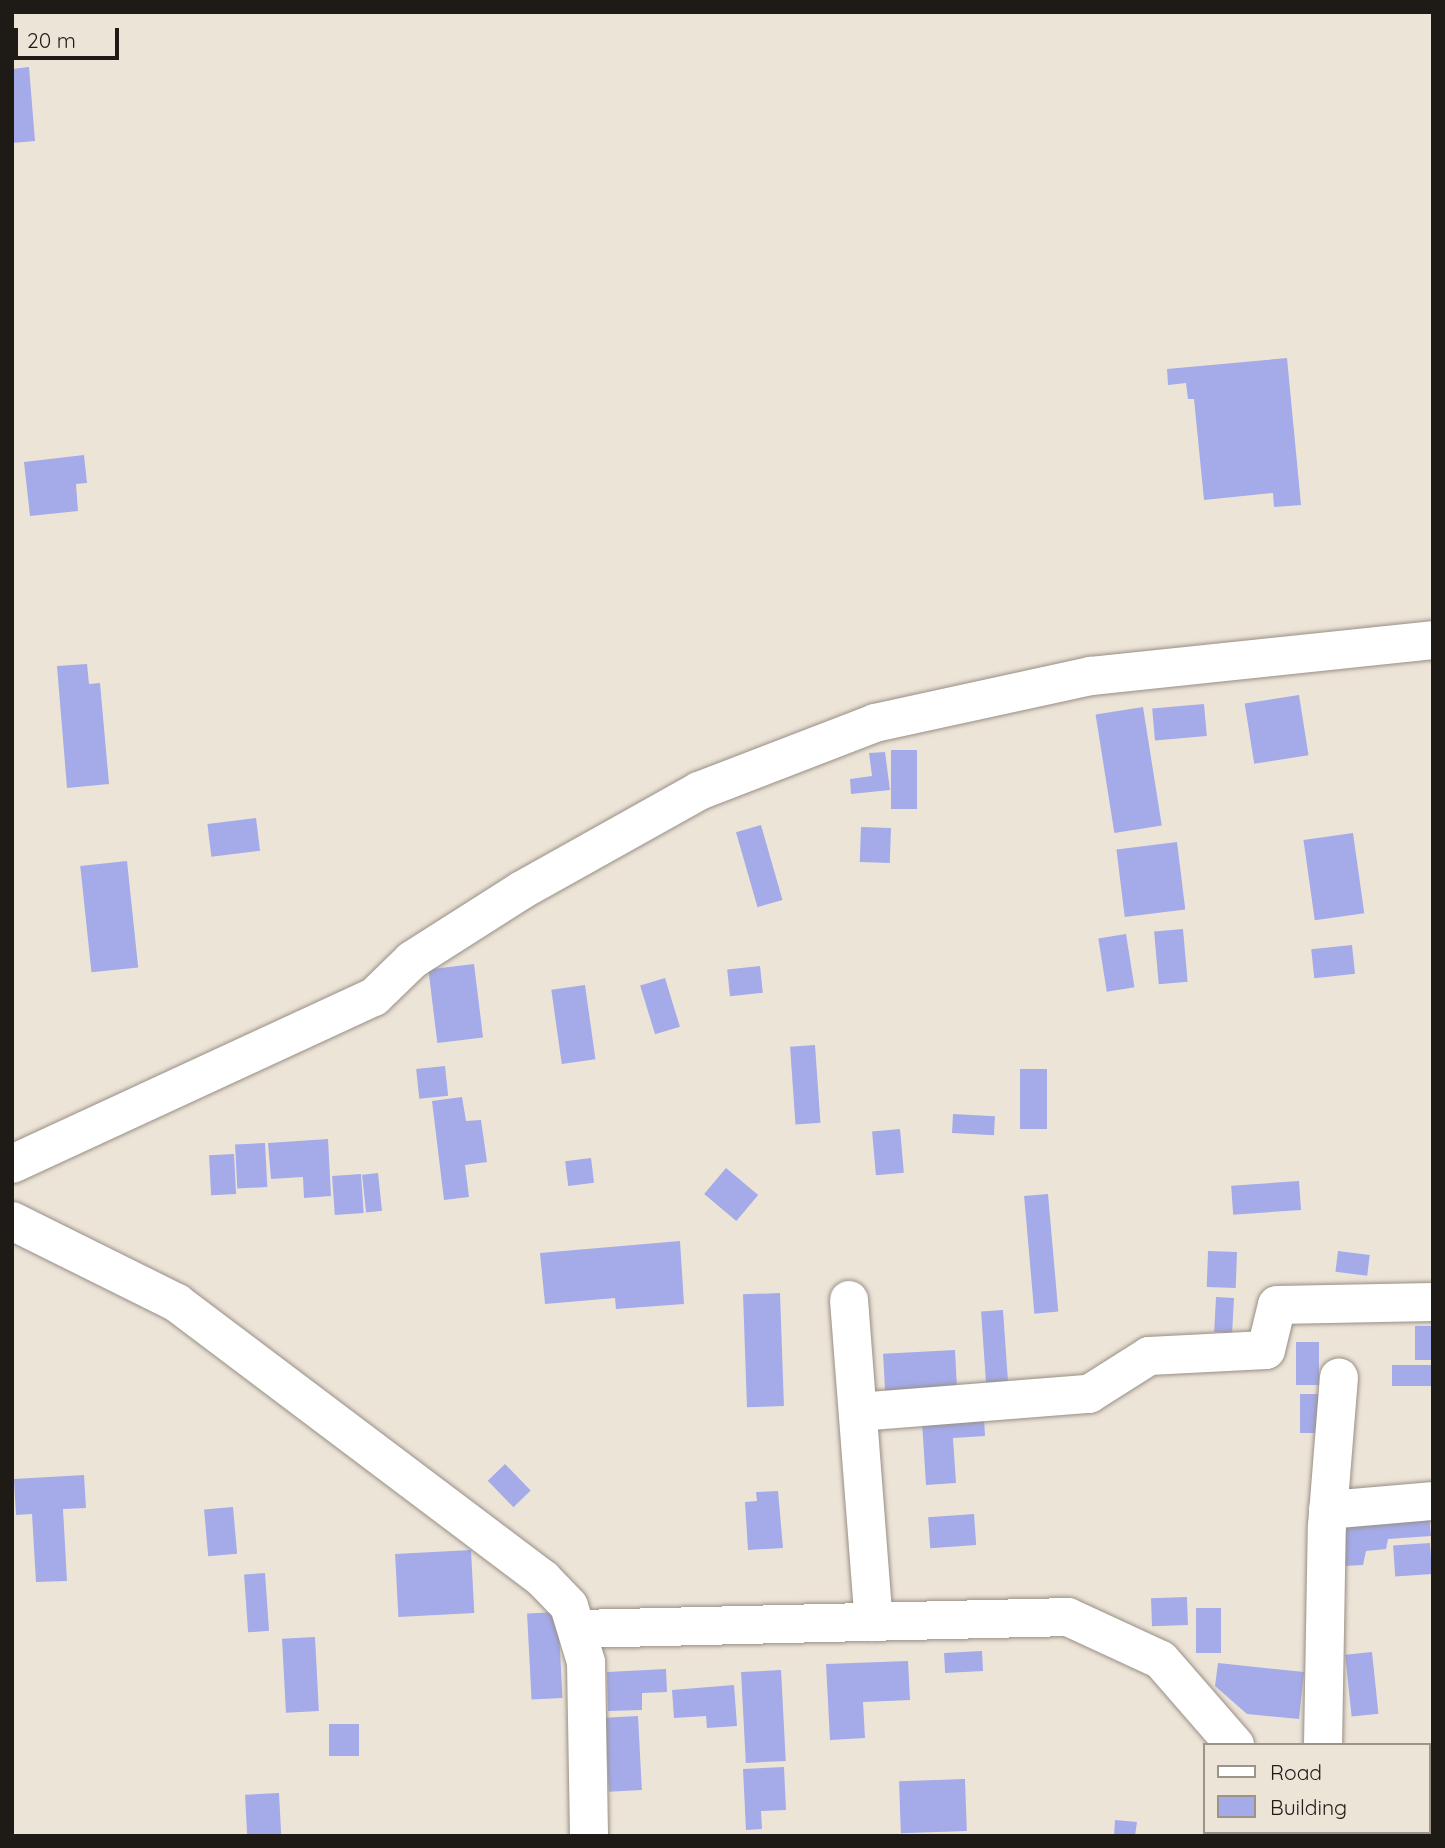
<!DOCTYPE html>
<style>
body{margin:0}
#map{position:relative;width:1445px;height:1848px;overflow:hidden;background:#ede4d8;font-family:Quicksand,sans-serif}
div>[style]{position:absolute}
.building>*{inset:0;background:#a4abe8;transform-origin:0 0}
.roads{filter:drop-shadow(0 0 2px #988f85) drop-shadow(0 0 2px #988f85)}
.minor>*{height:38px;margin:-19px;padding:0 19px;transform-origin:19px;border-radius:19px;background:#fff}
span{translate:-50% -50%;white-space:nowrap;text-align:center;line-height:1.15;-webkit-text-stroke:6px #ede4d8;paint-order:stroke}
.frame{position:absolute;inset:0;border:14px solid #1e1b17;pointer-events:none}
.legend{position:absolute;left:1203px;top:1743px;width:228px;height:91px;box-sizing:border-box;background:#ede4d8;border:2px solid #9a948b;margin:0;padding:9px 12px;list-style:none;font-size:21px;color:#1e1b17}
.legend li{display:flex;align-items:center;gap:14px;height:35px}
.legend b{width:35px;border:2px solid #9a948b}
.scale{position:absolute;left:14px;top:28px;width:105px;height:32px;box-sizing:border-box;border:4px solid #1e1b17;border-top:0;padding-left:9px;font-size:21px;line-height:24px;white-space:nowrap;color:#1e1b17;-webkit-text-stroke:5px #ede4d8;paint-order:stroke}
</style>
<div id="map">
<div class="building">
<div style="clip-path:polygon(29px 67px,35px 141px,12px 143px,12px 69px)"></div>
<div style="clip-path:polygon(1287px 358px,1301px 505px,1274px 507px,1273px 493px,1204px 500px,1194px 399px,1188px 399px,1186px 383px,1168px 385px,1167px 369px)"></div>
<div style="clip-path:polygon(84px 455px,87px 483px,76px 484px,78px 511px,30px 516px,24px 462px)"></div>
<div style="clip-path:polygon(87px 664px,89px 684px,100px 683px,109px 784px,67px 788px,57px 666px)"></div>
<div style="left:1299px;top:695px;width:61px;height:55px;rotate:81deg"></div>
<div style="left:1204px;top:704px;width:32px;height:52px;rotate:85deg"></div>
<div style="left:1143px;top:707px;width:120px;height:48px;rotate:81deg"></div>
<div style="left:891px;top:750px;width:26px;height:59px"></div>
<div style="clip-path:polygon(885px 752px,890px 790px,851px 794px,850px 779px,872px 776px,869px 753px)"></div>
<div style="left:256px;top:818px;width:33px;height:49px;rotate:83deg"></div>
<div style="left:761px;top:825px;width:78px;height:26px;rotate:74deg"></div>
<div style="left:861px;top:827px;width:30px;height:35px;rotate:2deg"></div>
<div style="left:1353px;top:833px;width:81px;height:50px;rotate:82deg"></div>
<div style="left:1177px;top:842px;width:68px;height:61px;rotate:83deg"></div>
<div style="left:127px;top:861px;width:107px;height:47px;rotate:84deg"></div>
<div style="left:1183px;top:929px;width:53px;height:29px;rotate:85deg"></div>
<div style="left:1126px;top:934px;width:54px;height:28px;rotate:81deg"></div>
<div style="left:1352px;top:945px;width:29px;height:41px;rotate:84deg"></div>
<div style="left:474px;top:964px;width:74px;height:46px;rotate:83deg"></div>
<div style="left:760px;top:966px;width:27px;height:33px;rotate:84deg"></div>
<div style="left:665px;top:978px;width:51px;height:26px;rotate:73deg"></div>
<div style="left:585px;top:985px;width:75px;height:34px;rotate:82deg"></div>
<div style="left:815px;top:1045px;width:78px;height:25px;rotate:86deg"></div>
<div style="left:445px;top:1066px;width:30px;height:29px;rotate:84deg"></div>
<div style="left:1020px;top:1069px;width:27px;height:60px"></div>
<div style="clip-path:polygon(462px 1097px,466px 1121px,481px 1120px,487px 1162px,465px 1165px,469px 1197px,444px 1200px,432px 1101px)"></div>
<div style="left:953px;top:1114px;width:42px;height:19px;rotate:3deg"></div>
<div style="left:900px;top:1129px;width:44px;height:28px;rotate:85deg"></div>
<div style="clip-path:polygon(328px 1139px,331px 1196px,304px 1198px,303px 1177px,271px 1179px,268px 1143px)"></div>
<div style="left:265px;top:1143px;width:44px;height:30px;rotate:87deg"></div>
<div style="left:234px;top:1154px;width:40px;height:25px;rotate:87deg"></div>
<div style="left:591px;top:1158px;width:25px;height:26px;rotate:83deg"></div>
<div style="left:726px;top:1168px;width:42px;height:34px;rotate:40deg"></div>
<div style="left:378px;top:1173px;width:38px;height:16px;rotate:84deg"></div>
<div style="left:361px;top:1174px;width:39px;height:29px;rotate:86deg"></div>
<div style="left:1299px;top:1181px;width:29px;height:68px;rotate:86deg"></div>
<div style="left:1048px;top:1194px;width:118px;height:24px;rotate:85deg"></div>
<div style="clip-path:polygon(680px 1241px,684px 1304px,616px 1309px,615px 1298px,545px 1304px,540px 1253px)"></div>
<div style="left:1208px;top:1251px;width:29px;height:36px;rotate:2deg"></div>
<div style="left:1338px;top:1251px;width:32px;height:21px;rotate:7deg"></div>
<div style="left:780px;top:1293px;width:113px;height:37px;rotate:88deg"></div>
<div style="left:1216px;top:1297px;width:18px;height:35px;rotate:3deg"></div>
<div style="left:1003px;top:1310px;width:81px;height:22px;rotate:86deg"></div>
<div style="left:1433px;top:1326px;width:34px;height:18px;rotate:90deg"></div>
<div style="left:1296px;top:1342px;width:23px;height:43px"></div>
<div style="left:955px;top:1350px;width:39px;height:72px;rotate:87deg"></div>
<div style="left:1433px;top:1365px;width:21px;height:41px;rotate:90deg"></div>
<div style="left:1300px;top:1394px;width:19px;height:39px"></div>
<div style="clip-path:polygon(984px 1418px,985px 1436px,953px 1438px,956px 1483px,926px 1485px,922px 1422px)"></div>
<div style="left:505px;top:1464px;width:37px;height:24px;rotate:46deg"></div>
<div style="clip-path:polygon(84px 1475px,86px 1508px,63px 1509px,67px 1581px,36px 1582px,32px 1514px,16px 1515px,14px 1479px)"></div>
<div style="clip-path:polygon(778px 1491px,783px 1548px,748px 1550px,745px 1502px,757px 1501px,756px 1492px)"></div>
<div style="left:233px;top:1507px;width:47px;height:29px;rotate:85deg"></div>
<div style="left:974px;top:1514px;width:31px;height:46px;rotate:86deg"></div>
<div style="clip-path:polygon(1429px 1515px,1431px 1536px,1388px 1539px,1386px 1549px,1366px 1551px,1363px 1565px,1344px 1566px,1340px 1521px)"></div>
<div style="left:1430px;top:1543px;width:31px;height:37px;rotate:86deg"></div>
<div style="left:471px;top:1550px;width:63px;height:76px;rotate:87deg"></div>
<div style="left:265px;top:1573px;width:58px;height:21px;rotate:86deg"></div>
<div style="left:1187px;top:1597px;width:28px;height:36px;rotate:88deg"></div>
<div style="left:1196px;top:1608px;width:25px;height:45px"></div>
<div style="left:558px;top:1612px;width:86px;height:31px;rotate:87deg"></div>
<div style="left:315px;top:1637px;width:74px;height:33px;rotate:87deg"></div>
<div style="left:982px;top:1651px;width:20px;height:38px;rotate:87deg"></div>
<div style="left:1372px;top:1652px;width:62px;height:27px;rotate:84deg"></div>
<div style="clip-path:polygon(908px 1661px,910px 1700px,863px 1702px,865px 1738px,830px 1740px,826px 1664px)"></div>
<div style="clip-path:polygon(1218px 1663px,1304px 1672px,1299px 1719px,1247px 1714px,1215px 1686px)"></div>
<div style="clip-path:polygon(666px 1669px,667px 1692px,642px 1693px,642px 1710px,608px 1711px,607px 1672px)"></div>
<div style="left:781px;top:1670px;width:91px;height:40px;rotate:87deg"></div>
<div style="clip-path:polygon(734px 1685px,737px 1726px,707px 1728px,706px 1716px,674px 1718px,672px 1690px)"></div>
<div style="left:638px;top:1716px;width:74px;height:33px;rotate:87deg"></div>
<div style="left:329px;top:1724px;width:30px;height:32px"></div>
<div style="clip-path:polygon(784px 1767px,786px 1810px,761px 1811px,762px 1829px,746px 1830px,743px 1769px)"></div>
<div style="left:965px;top:1779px;width:52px;height:66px;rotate:88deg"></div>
<div style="left:279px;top:1793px;width:43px;height:34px;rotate:87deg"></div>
<div style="clip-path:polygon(1115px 1820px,1137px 1822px,1135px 1836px,1114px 1836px)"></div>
</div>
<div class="roads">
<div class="minor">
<div style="left:12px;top:1164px;width:399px;rotate:-24.8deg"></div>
<div style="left:374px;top:997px;width:53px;rotate:-44.2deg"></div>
<div style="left:412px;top:960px;width:130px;rotate:-32.5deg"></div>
<div style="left:522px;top:890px;width:203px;rotate:-29.2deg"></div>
<div style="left:699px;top:791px;width:189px;rotate:-21.1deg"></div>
<div style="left:875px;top:723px;width:221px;rotate:-12.3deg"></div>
<div style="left:1091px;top:676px;width:344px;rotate:-6deg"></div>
<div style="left:12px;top:1221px;width:184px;rotate:26.4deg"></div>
<div style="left:177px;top:1303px;width:458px;rotate:37deg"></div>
<div style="left:543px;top:1579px;width:37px;rotate:46deg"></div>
<div style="left:569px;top:1606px;width:59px;rotate:73.1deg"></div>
<div style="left:586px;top:1662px;width:174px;rotate:89deg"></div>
<div style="left:849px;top:1300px;width:323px;rotate:85.6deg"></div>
<div style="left:858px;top:1412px;width:232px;rotate:-4.5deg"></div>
<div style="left:1089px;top:1394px;width:71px;rotate:-32.3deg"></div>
<div style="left:1149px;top:1356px;width:117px;rotate:-2.9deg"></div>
<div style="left:1266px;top:1350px;width:46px;rotate:-76.3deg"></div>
<div style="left:1277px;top:1305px;width:156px;rotate:-1.1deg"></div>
<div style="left:1328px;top:1510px;width:105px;rotate:-4.9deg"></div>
<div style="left:579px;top:1629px;width:489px;rotate:-1.4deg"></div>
<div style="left:1068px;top:1617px;width:102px;rotate:24.8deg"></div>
<div style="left:1161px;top:1660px;width:113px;rotate:49deg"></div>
<div style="left:1323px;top:1745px;width:219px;rotate:-89deg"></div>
<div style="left:1327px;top:1526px;width:149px;rotate:-85.4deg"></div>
<div style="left:1312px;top:1832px;width:5px;rotate:53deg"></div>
</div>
</div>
<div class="frame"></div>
<ul class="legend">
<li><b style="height:9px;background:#fff"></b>Road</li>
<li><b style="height:19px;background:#a4abe8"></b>Building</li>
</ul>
<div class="scale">20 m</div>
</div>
